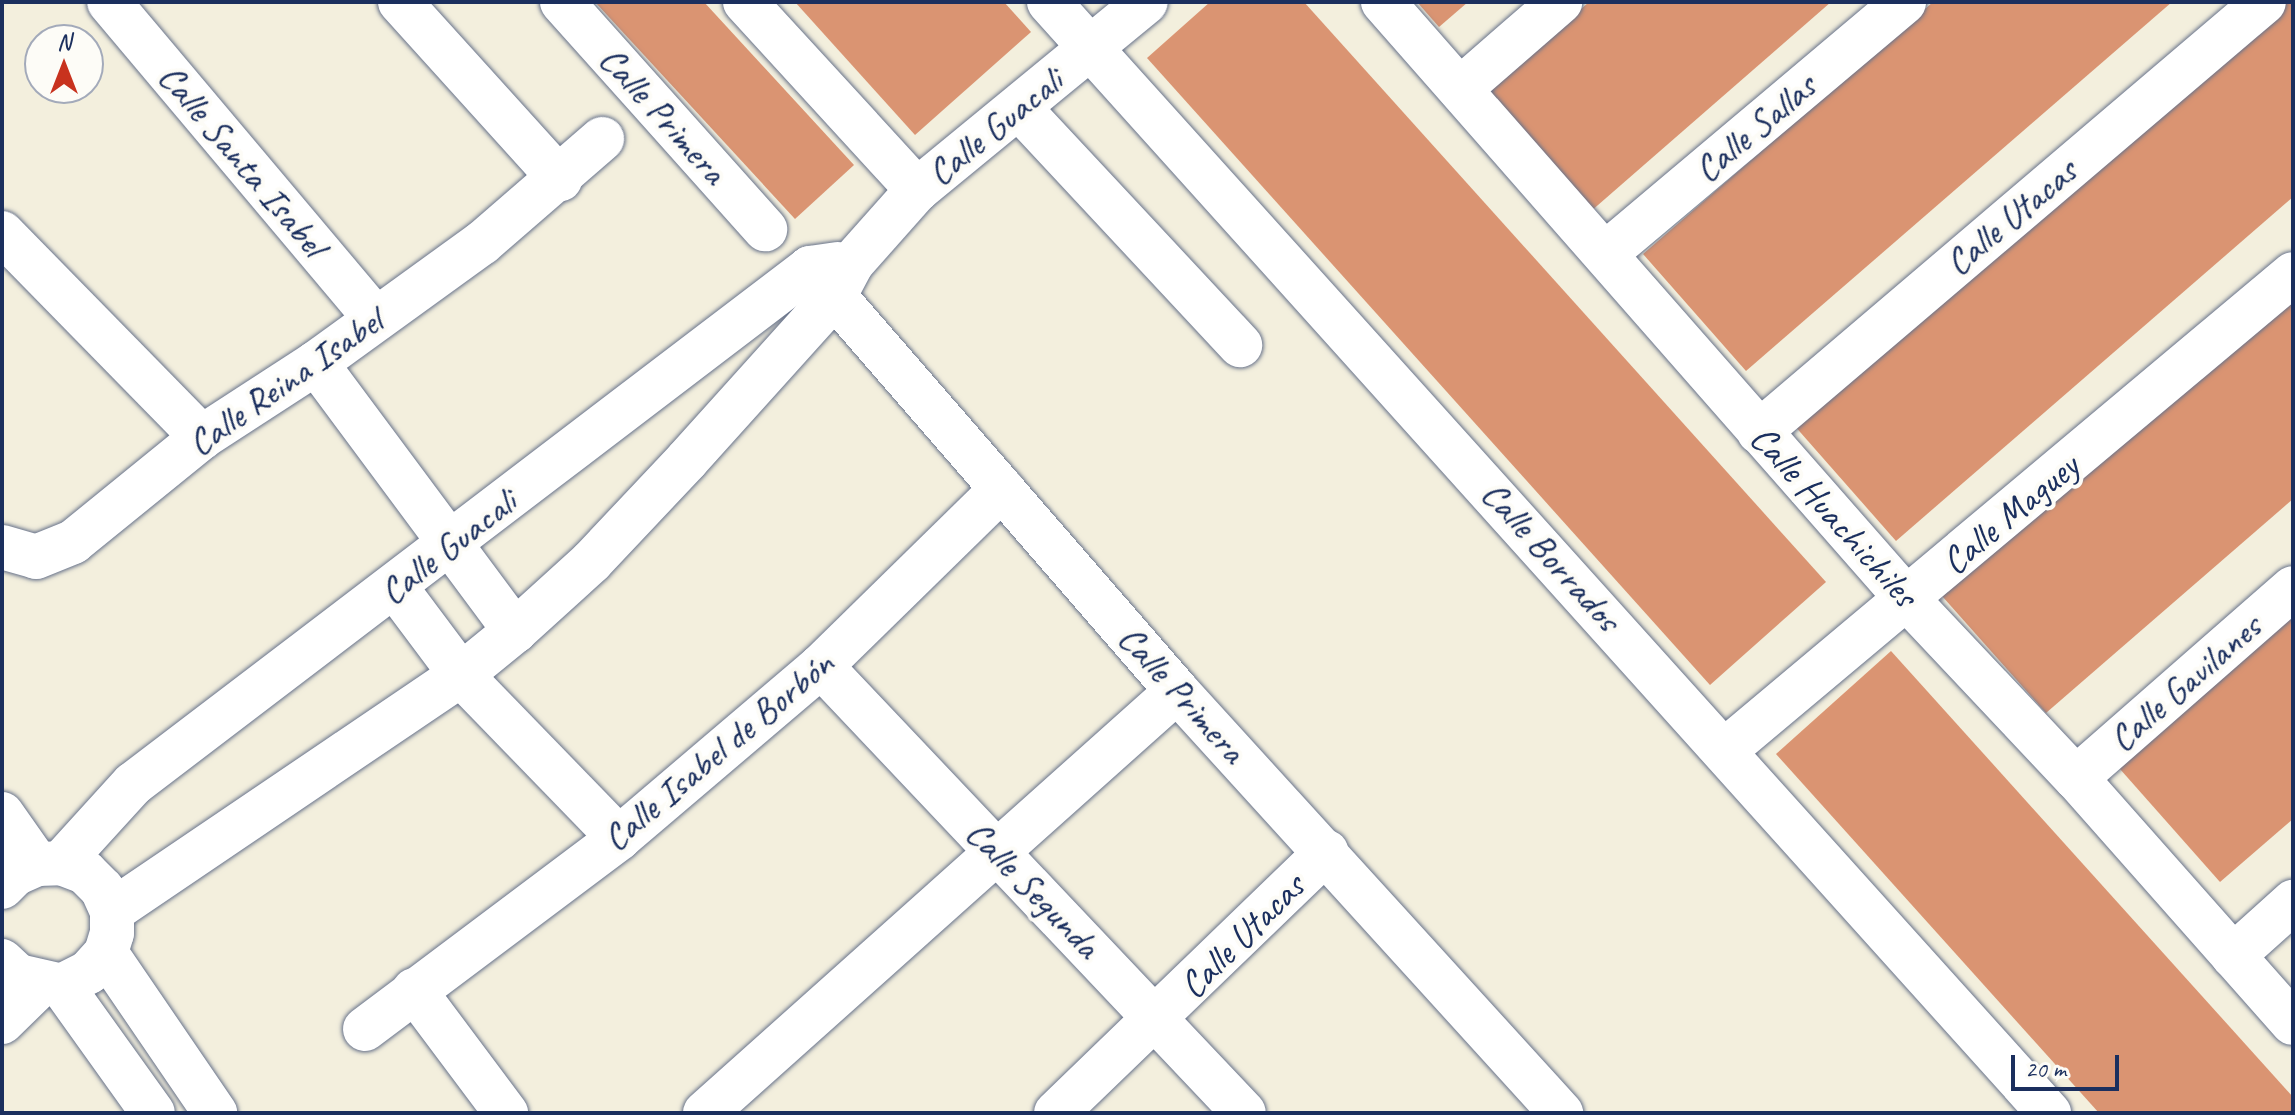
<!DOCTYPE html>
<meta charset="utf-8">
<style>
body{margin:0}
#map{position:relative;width:2295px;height:1115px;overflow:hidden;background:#f3efdd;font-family:Caveat,sans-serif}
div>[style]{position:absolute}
.building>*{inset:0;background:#da9472}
.roads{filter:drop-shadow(0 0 2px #67728a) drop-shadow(0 0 2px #67728a)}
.minor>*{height:44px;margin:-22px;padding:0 22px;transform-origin:22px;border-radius:22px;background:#fff}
span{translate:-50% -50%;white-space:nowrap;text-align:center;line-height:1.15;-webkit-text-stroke:8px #fdfcf7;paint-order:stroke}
.street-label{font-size:38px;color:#1b2f5e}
.frame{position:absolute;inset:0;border:4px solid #1b2f5e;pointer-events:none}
.north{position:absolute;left:24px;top:24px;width:80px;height:80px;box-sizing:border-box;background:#fdfcf7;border:2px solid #a3aaba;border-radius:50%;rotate:0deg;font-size:22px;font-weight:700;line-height:32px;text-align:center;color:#1b2f5e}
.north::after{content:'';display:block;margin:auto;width:28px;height:36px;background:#c8321e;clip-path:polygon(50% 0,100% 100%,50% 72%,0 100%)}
.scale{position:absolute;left:2011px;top:1055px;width:108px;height:36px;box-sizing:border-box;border:4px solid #1b2f5e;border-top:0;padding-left:10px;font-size:24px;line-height:28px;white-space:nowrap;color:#1b2f5e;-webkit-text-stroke:6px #fdfcf7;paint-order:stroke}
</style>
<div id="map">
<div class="building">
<div style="clip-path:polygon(595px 2px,704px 2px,854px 165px,795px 219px)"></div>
<div style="clip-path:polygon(795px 2px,1004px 2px,1031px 32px,915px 135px)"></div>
<div style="clip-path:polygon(1210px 2px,1304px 2px,1826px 582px,1710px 685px,1147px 58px)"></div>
<div style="clip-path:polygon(1417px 2px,1468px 2px,1439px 27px)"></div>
<div style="clip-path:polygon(1589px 2px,1831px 2px,1590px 212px,1485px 93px)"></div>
<div style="clip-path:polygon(1933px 2px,2172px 2px,1746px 371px,1643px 254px)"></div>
<div style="clip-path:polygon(2279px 2px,2293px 2px,2293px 197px,1896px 541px,1793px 424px)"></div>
<div style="clip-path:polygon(2293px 292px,2293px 499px,2046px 713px,1942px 596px)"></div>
<div style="clip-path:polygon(2293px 603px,2293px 819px,2220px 882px,2112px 760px)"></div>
<div style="clip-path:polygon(1891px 651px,2293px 1097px,2293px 1113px,2099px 1113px,1776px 754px)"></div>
</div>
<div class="roads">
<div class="minor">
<div style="left:109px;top:2px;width:414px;rotate:49.9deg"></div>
<div style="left:400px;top:2px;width:239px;rotate:47.9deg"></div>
<div style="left:562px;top:2px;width:305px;rotate:48.2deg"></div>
<div style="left:745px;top:2px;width:255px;rotate:47.5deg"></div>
<div style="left:1049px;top:2px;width:1495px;rotate:48.01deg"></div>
<div style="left:1383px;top:2px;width:796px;rotate:48.72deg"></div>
<div style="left:1908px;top:600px;width:245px;rotate:46.7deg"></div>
<div style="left:2076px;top:778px;width:327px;rotate:48.5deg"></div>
<div style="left:1460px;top:89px;width:133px;rotate:-41deg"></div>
<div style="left:1020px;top:109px;width:323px;rotate:47deg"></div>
<div style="left:2px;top:233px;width:286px;rotate:45.6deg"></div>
<div style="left:1605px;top:254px;width:391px;rotate:-40.1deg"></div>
<div style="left:810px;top:268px;width:560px;rotate:49.05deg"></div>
<div style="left:1177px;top:691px;width:571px;rotate:47.7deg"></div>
<div style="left:316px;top:363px;width:334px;rotate:53.4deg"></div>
<div style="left:1759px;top:432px;width:663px;rotate:-40.41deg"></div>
<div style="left:2px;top:547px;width:35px;rotate:16deg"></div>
<div style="left:36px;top:557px;width:40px;rotate:-22deg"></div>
<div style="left:73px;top:542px;width:166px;rotate:-39.1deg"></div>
<div style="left:202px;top:437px;width:136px;rotate:-33deg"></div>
<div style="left:316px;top:363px;width:205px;rotate:-35.9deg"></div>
<div style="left:482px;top:243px;width:159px;rotate:-40.9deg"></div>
<div style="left:396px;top:588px;width:109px;rotate:53.2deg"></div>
<div style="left:461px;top:675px;width:227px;rotate:45.9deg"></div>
<div style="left:821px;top:666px;width:615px;rotate:46.58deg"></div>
<div style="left:1724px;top:751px;width:742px;rotate:-39.97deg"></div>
<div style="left:2076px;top:778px;width:288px;rotate:-41.2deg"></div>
<div style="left:2px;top:814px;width:61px;rotate:55deg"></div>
<div style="left:61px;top:863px;width:107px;rotate:-47.7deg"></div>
<div style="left:133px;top:784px;width:851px;rotate:-37.31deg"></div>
<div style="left:810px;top:268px;width:28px;rotate:-8deg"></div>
<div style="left:2px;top:887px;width:18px;rotate:-45deg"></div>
<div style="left:15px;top:874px;width:24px;rotate:-24deg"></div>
<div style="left:37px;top:864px;width:24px;rotate:-2deg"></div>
<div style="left:61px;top:863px;width:26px;rotate:21deg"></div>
<div style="left:85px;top:872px;width:24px;rotate:45deg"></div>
<div style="left:102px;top:889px;width:24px;rotate:66deg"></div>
<div style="left:112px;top:911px;width:22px;rotate:90deg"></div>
<div style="left:112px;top:933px;width:21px;rotate:107deg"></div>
<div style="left:106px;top:953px;width:25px;rotate:132deg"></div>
<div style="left:89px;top:972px;width:30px;rotate:153deg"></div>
<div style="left:62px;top:986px;width:45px;rotate:-167.2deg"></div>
<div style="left:18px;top:976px;width:22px;rotate:-137deg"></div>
<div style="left:112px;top:911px;width:421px;rotate:-34.1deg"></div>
<div style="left:461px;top:675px;width:70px;rotate:-39.2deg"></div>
<div style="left:515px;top:631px;width:103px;rotate:-42.2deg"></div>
<div style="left:591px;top:562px;width:140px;rotate:-46.7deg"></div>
<div style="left:687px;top:460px;width:219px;rotate:-48deg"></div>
<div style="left:834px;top:297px;width:40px;rotate:-62deg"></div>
<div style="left:853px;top:262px;width:96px;rotate:-48.4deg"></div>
<div style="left:917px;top:190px;width:296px;rotate:-39.4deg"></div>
<div style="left:106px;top:953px;width:194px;rotate:55.7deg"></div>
<div style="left:2233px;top:956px;width:81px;rotate:-42deg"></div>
<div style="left:62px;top:986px;width:156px;rotate:54.4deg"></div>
<div style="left:414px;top:990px;width:154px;rotate:53.2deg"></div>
<div style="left:2px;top:1022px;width:54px;rotate:-44.3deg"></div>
<div style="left:365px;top:1029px;width:318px;rotate:-36.9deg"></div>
<div style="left:619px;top:838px;width:265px;rotate:-40.4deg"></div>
<div style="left:821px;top:666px;width:253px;rotate:-44.4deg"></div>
<div style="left:705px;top:1113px;width:633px;rotate:-41.8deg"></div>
<div style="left:1056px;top:1113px;width:376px;rotate:-44deg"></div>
</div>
</div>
<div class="street-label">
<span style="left:663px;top:115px;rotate:48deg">Calle Primera</span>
<span style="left:995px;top:127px;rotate:-39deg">Calle Guacali</span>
<span style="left:1755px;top:128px;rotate:-40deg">Calle Sallas</span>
<span style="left:242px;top:160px;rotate:50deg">Calle Santa Isabel</span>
<span style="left:2011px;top:217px;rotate:-40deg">Calle Utacas</span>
<span style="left:285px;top:382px;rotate:-35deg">Calle Reina Isabel</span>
<span style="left:2010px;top:514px;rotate:-40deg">Calle Maguey</span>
<span style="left:1834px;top:516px;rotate:48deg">Calle Huachichiles</span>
<span style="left:448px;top:547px;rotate:-38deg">Calle Guacali</span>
<span style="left:1551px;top:556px;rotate:48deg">Calle Borrados</span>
<span style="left:2185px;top:683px;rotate:-41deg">Calle Gavilanes</span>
<span style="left:1182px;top:694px;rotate:48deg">Calle Primera</span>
<span style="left:718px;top:751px;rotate:-40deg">Calle Isabel de Borbón</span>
<span style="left:1033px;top:889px;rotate:46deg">Calle Segunda</span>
<span style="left:1242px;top:936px;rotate:-45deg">Calle Utacas</span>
</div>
<div class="frame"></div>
<div class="north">N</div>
<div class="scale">20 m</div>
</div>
